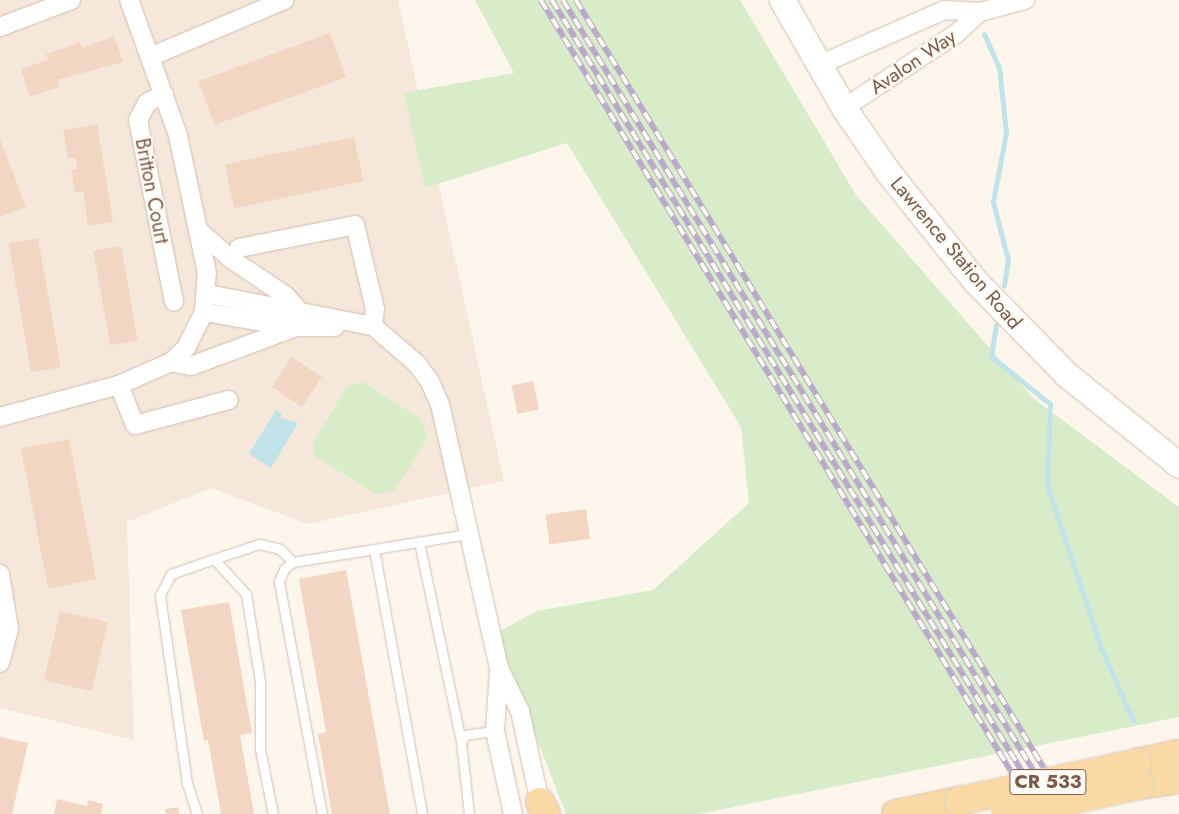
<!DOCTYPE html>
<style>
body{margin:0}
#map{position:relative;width:1179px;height:814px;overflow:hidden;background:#fdf6ec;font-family:Jost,sans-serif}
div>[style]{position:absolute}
.residential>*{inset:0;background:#f5e8da}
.green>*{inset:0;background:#d8ecc9}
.water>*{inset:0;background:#bfe3e8}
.stream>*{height:5px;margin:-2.5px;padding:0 2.5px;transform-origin:2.5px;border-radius:2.5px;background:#bfe3e8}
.building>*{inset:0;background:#f3d5c3;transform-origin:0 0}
.roads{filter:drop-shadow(0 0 1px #d1beb0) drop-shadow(0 0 1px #d1beb0)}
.service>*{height:9px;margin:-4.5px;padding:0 4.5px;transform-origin:4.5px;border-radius:4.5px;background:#fff}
.minor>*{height:18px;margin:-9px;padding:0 9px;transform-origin:9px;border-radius:9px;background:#fff}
.secondary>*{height:25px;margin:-12.5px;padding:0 12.5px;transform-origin:12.5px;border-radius:12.5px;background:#fff}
.primary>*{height:28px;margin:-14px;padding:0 14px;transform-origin:14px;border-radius:14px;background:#fbd9a5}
.rail>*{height:5.5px;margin-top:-2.75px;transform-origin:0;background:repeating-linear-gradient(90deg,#fffaf3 0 11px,#b9a8c9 0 22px);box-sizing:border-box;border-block:1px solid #b9a8c9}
.bridges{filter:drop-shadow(0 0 1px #dad1cd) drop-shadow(0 0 1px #dad1cd)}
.primary-bridge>*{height:28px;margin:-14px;padding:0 14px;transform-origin:14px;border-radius:14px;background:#fbd9a5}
span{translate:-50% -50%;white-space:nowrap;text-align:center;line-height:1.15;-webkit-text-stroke:4px #fffaf3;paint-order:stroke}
.shield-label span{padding:1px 4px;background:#fffaf3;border:1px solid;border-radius:4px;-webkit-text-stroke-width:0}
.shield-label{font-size:19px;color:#7a5c4d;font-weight:700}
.street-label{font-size:20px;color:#7a5c4d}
</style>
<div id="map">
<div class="residential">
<div style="clip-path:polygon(0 0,398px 0,504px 481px,308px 524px,211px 488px,127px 522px,134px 740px,0 708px)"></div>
</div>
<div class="green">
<div style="clip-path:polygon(475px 0,740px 0,856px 195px,1033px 398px,1179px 507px,1179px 717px,699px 814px,566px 814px,496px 633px,537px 611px,653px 590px,749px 503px,741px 427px,567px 143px,425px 188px,404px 93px,514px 73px)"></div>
<div style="clip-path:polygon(363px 382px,421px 419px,428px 437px,395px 490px,376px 494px,316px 457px,313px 443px,347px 386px)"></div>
</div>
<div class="water">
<div style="clip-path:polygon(276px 410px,282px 414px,280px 418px,298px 423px,271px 468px,249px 454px)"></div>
</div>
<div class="stream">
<div style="left:984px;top:34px;width:36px;rotate:66deg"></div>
<div style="left:999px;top:67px;width:66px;rotate:83.9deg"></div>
<div style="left:1006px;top:133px;width:70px;rotate:100.7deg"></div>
<div style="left:993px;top:202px;width:60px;rotate:75.5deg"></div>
<div style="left:1008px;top:260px;width:26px;rotate:99deg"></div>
<div style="left:996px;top:325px;width:31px;rotate:99deg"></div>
<div style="left:991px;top:356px;width:76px;rotate:39.1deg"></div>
<div style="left:1050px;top:404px;width:81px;rotate:92.1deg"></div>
<div style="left:1047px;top:485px;width:174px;rotate:71.6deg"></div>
<div style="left:1102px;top:650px;width:77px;rotate:66.4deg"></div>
</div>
<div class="building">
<div style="left:330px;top:33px;width:47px;height:140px;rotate:70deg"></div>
<div style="clip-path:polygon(114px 36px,123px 62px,57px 80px,59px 87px,30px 97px,21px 69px,48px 60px,46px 54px,80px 42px,82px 48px)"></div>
<div style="clip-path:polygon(97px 124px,113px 222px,88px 226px,83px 191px,75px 193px,71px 170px,77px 169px,76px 158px,68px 159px,63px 130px)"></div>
<div style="left:354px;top:137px;width:45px;height:132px;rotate:78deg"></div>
<div style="clip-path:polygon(0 139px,26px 207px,0 217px)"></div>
<div style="left:38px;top:238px;width:131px;height:30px;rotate:80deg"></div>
<div style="left:121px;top:246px;width:96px;height:28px;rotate:80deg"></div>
<div style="left:292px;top:357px;width:36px;height:36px;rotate:34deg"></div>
<div style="left:533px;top:381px;width:29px;height:22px;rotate:78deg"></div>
<div style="left:69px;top:439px;width:143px;height:49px;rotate:79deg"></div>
<div style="left:586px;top:509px;width:30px;height:41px;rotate:82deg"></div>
<div style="clip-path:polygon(346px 570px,390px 814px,332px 814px,318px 734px,326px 732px,299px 579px)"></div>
<div style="clip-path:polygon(229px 602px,252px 733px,240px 735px,254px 814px,221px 814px,208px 740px,204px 741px,181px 610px)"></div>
<div style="left:60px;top:611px;width:49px;height:71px;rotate:13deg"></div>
<div style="clip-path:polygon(0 737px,28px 743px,12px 814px,0 814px)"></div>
<div style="clip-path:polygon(57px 799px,87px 806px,88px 800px,103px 804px,101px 814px,54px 814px)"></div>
<div style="clip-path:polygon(178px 807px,179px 814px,166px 814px,165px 809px)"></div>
</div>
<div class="roads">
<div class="service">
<div style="left:419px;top:542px;width:204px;rotate:78.1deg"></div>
<div style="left:374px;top:549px;width:269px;rotate:79.7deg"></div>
<div style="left:214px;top:559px;width:47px;rotate:-18.4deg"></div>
<div style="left:259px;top:544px;width:22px;rotate:13deg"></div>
<div style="left:280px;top:549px;width:18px;rotate:45deg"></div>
<div style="left:197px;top:814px;width:33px;rotate:-108deg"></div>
<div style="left:187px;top:783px;width:190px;rotate:-98.2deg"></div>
<div style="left:160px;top:595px;width:24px;rotate:-62deg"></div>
<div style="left:171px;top:574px;width:46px;rotate:-19.2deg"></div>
<div style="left:214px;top:559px;width:47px;rotate:47.6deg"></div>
<div style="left:246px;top:594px;width:88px;rotate:80.9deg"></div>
<div style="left:260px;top:681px;width:68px;rotate:90deg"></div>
<div style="left:260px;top:749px;width:66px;rotate:78.7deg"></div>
<div style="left:322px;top:814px;width:237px;rotate:-100.5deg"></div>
<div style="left:279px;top:581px;width:13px;rotate:-67deg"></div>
<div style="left:284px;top:569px;width:11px;rotate:-38deg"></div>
<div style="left:293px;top:562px;width:177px;rotate:-9.1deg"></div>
<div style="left:469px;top:814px;width:72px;rotate:-96.3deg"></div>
<div style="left:461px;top:742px;width:8px;rotate:-60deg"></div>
<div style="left:465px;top:735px;width:30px;rotate:-8deg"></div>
</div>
<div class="minor">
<div style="left:0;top:27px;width:76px;rotate:-20.8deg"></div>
<div style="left:150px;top:57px;width:146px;rotate:-23deg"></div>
<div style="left:819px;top:65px;width:137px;rotate:-23.7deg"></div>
<div style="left:944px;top:10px;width:36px;rotate:3deg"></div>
<div style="left:980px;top:12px;width:47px;rotate:-14.9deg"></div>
<div style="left:164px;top:94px;width:19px;rotate:152deg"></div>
<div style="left:147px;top:103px;width:19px;rotate:118deg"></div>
<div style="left:138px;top:120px;width:185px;rotate:78.8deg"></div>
<div style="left:844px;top:108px;width:134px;rotate:-33.5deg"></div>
<div style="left:956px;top:34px;width:33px;rotate:-43deg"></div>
<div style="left:198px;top:230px;width:44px;rotate:41.3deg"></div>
<div style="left:231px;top:259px;width:66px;rotate:33.9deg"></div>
<div style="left:286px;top:296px;width:21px;rotate:49deg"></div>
<div style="left:239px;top:248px;width:118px;rotate:-11.2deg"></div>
<div style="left:355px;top:225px;width:86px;rotate:76.6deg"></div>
<div style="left:375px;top:309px;width:17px;rotate:97deg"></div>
<div style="left:208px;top:294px;width:168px;rotate:11deg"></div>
<div style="left:373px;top:326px;width:58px;rotate:40.8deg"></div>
<div style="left:417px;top:364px;width:22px;rotate:54deg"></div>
<div style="left:430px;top:382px;width:24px;rotate:66deg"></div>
<div style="left:440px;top:404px;width:271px;rotate:77.4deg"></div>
<div style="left:499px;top:668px;width:48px;rotate:64deg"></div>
<div style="left:520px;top:711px;width:103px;rotate:77.7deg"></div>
<div style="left:204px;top:312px;width:90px;rotate:9.6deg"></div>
<div style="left:293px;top:327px;width:42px"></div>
<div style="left:171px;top:362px;width:20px;rotate:11deg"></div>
<div style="left:191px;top:366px;width:109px;rotate:-20.4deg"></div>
<div style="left:119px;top:385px;width:43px;rotate:68.2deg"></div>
<div style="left:135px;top:425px;width:97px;rotate:-14.9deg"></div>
<div style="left:0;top:417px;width:123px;rotate:-15.1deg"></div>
<div style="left:119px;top:385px;width:57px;rotate:-23.9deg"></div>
<div style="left:171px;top:362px;width:21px;rotate:-43deg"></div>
<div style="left:186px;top:348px;width:40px;rotate:-63.4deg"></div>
<div style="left:204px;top:312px;width:39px;rotate:-86deg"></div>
<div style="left:207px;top:273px;width:141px;rotate:-101.9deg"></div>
<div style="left:178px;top:135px;width:144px;rotate:-109.9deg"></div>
<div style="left:0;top:574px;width:56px;rotate:80.7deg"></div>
<div style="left:9px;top:629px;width:35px;rotate:105deg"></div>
<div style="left:499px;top:671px;width:60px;rotate:93.8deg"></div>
<div style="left:495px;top:731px;width:85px;rotate:77.8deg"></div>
</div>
<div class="secondary">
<div style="left:782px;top:0;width:125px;rotate:60.1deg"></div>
<div style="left:844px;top:108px;width:78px;rotate:55.5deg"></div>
<div style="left:888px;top:172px;width:139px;rotate:51.4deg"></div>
<div style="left:975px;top:281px;width:130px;rotate:45.6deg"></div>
<div style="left:1066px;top:374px;width:145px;rotate:38.8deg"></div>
</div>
<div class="primary">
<div style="left:1137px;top:763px;width:43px;rotate:-12.1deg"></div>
<div style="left:1140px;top:785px;width:39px;rotate:-9deg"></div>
<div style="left:540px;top:802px;width:13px;rotate:63deg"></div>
<div style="left:896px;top:814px;width:64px;rotate:-11.7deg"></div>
</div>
</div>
<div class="rail">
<div style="left:541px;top:0;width:953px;rotate:58.64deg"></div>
<div style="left:552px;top:0;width:953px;rotate:58.64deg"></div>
<div style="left:563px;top:0;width:954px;rotate:58.59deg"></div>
<div style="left:576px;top:0;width:953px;rotate:58.64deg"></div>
</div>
<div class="bridges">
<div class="primary-bridge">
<div style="left:959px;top:801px;width:182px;rotate:-12.1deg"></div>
<div style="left:1006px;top:814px;width:137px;rotate:-12.2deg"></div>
</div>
</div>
<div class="shield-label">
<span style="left:1048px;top:782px">CR 533</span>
</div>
<div class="street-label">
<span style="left:913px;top:62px;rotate:-34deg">Avalon Way</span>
<span style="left:152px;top:191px;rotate:79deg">Britton Court</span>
<span style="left:956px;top:253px;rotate:50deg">Lawrence Station Road</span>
</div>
</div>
